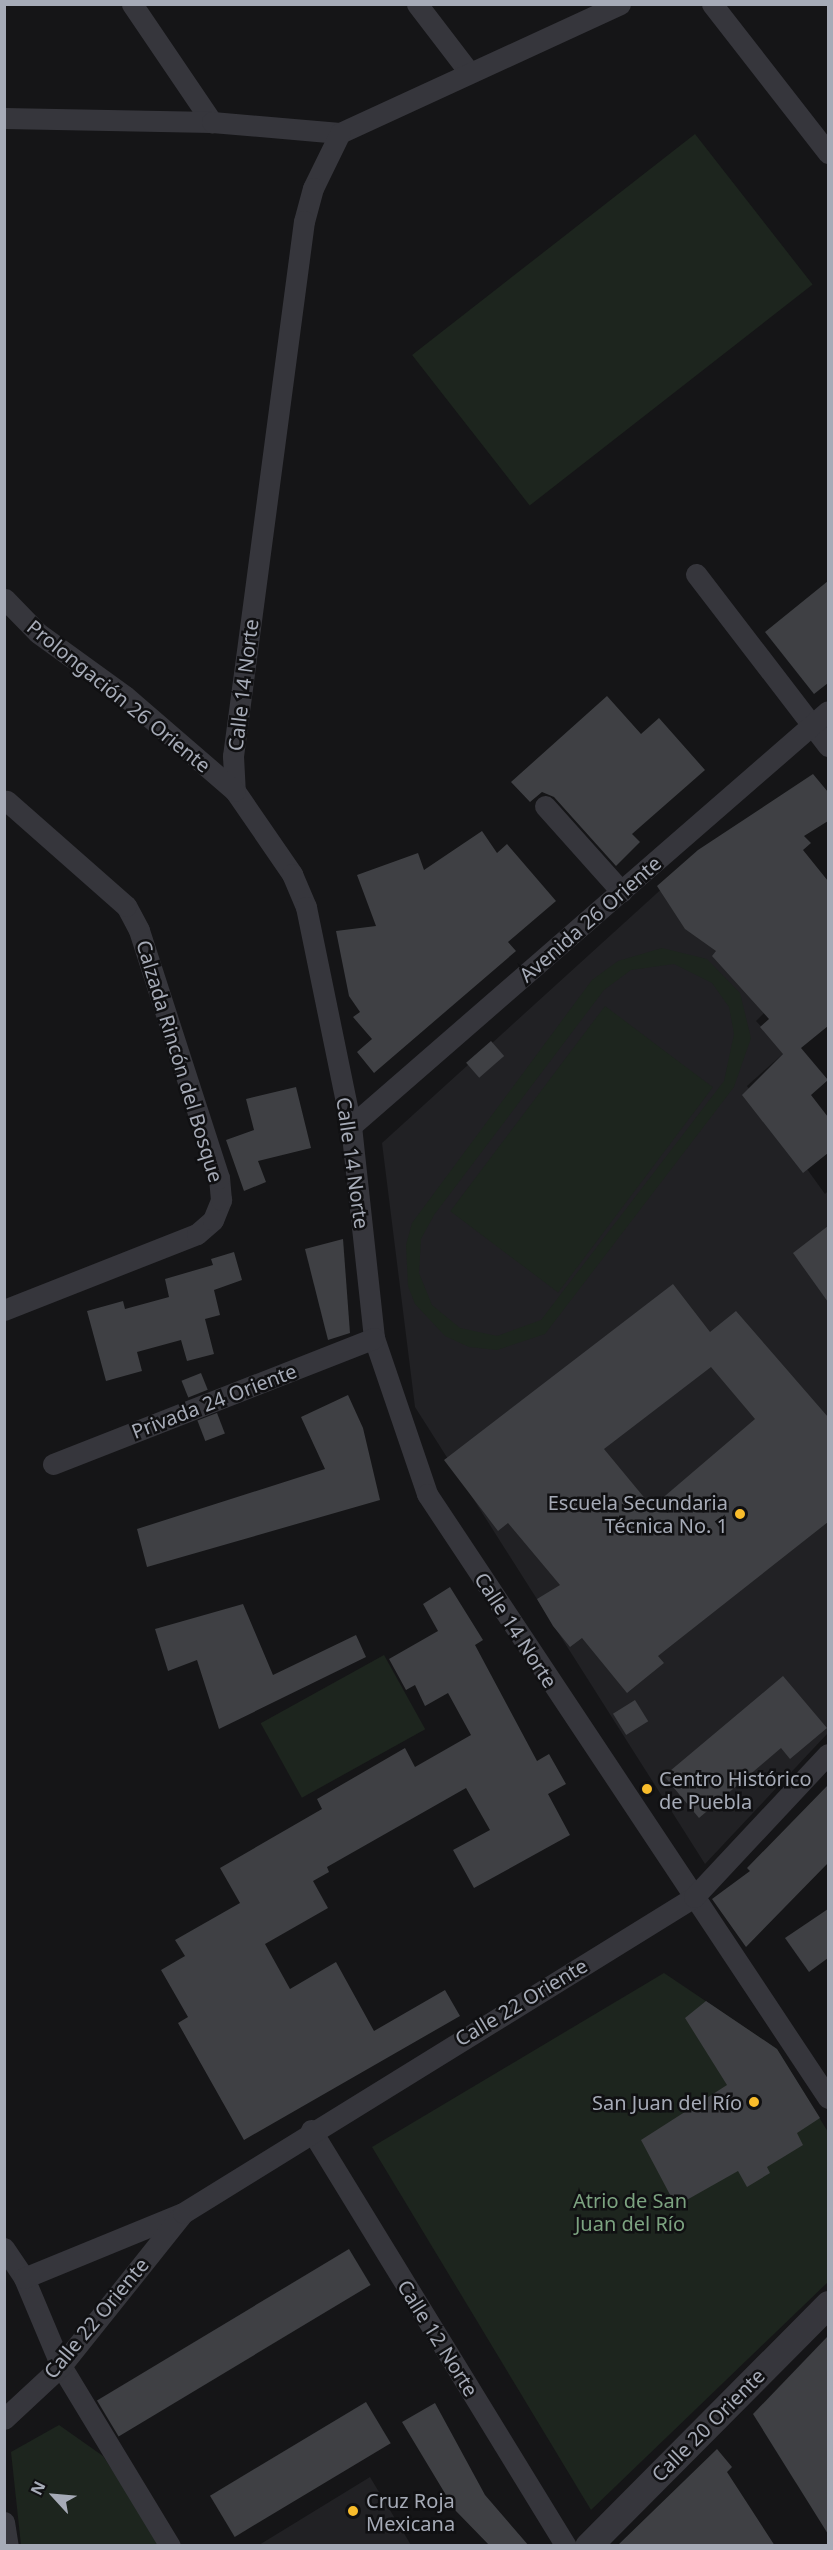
<!DOCTYPE html>
<meta charset="utf-8">
<style>
body{margin:0}
#map{position:relative;width:833px;height:2550px;overflow:hidden;background:#151517;font-family:"Noto Sans",sans-serif}
div>[style]{position:absolute}
.built>*{inset:0;background:#212124}
.green>*{inset:0;background:#1d251e;transform-origin:0 0}
.building>*{inset:0;background:#3f4044;transform-origin:0 0}
.minor>*{height:21px;margin:-10.5px;padding:0 10.5px;transform-origin:10.5px;border-radius:10.5px;background:#36363c}
.tertiary>*{height:27px;margin:-13.5px;padding:0 13.5px;transform-origin:13.5px;border-radius:13.5px;background:#36363c}
.dots>*{width:16px;height:16px;translate:-50% -50%;box-sizing:border-box;border:3px solid #101012;border-radius:50%}
span{translate:-50% -50%;white-space:nowrap;text-align:center;line-height:1.15;-webkit-text-stroke:5px #101012;paint-order:stroke}
.street-label{font-size:20px;color:#a6abb7}
.poi-label{font-size:20px;color:#a6abb7}
.right{translate:-100% -50%;text-align:right}
.left{translate:0 -50%;text-align:left}
.park-label{font-size:20px;color:#7ca380}
.frame{position:absolute;inset:0;border:6px solid #a6abb7;pointer-events:none}
.north{position:absolute;left:24px;top:2466px;width:60px;height:60px;-webkit-text-stroke:4px #101012;paint-order:stroke;rotate:296deg;font-size:16px;font-weight:700;line-height:24px;text-align:center;color:#a6abb7}
.north::after{content:'';display:block;margin:auto;width:21px;height:27px;background:#a6abb7;clip-path:polygon(50% 0,100% 100%,50% 72%,0 100%)}
</style>
<div id="map">
<div class="built">
<div style="clip-path:polygon(667px 884px,773px 1004px,756px 1021px,785px 1052px,747px 1086px,825px 1194px,828px 1191px,828px 1733px,705px 1864px,415px 1407px,382px 1143px)"></div>
<div style="clip-path:polygon(370px 2477px,411px 2545px,259px 2545px)"></div>
</div>
<div class="green">
<div style="left:695px;top:134px;width:191px;height:359px;rotate:52deg"></div>
<div style="clip-path:polygon(evenodd,662px 948px,707px 959px,740px 993px,751px 1038px,734px 1087px,545px 1334px,497px 1350px,469px 1347px,445px 1336px,415px 1304px,408px 1286px,406px 1245px,412px 1223px,592px 980px,618px 961px,662px 948px,674px 964px,712px 983px,729px 1007px,734px 1034px,724px 1081px,541px 1320px,497px 1336px,460px 1328px,432px 1305px,419px 1273px,421px 1239px,434px 1215px,604px 990px,631px 970px,674px 964px)"></div>
<div style="left:605px;top:1006px;width:135px;height:257px;rotate:37deg"></div>
<div style="left:384px;top:1655px;width:85px;height:141px;rotate:61deg"></div>
<div style="clip-path:polygon(664px 1973px,777px 2049px,828px 2132px,828px 2282px,591px 2510px,372px 2147px)"></div>
<div style="clip-path:polygon(59px 2425px,103px 2456px,161px 2545px,21px 2545px,11px 2452px)"></div>
</div>
<div class="building">
<div style="clip-path:polygon(828px 581px,828px 683px,814px 694px,765px 632px)"></div>
<div style="clip-path:polygon(607px 696px,641px 734px,659px 718px,705px 770px,632px 834px,640px 842px,616px 866px,554px 797px,542px 792px,530px 802px,511px 782px)"></div>
<div style="clip-path:polygon(813px 774px,828px 792px,828px 821px,804px 836px,811px 843px,803px 850px,828px 881px,828px 1026px,801px 1048px,828px 1080px,811px 1095px,828px 1117px,828px 1153px,803px 1173px,742px 1095px,783px 1054px,760px 1027px,769px 1019px,712px 956px,716px 951px,685px 929px,657px 886px,698px 850px)"></div>
<div style="clip-path:polygon(482px 831px,497px 853px,507px 844px,556px 901px,508px 942px,516px 951px,374px 1073px,357px 1052px,372px 1039px,353px 1017px,360px 1012px,349px 996px,336px 931px,376px 926px,357px 875px,418px 853px,424px 870px)"></div>
<div style="left:491px;top:1041px;width:20px;height:33px;rotate:49deg"></div>
<div style="clip-path:polygon(296px 1087px,311px 1148px,258px 1161px,266px 1182px,244px 1191px,226px 1140px,254px 1130px,246px 1099px)"></div>
<div style="clip-path:polygon(828px 1226px,828px 1302px,793px 1253px)"></div>
<div style="clip-path:polygon(343px 1239px,350px 1333px,328px 1340px,305px 1249px)"></div>
<div style="clip-path:polygon(234px 1252px,242px 1280px,214px 1290px,220px 1315px,205px 1319px,214px 1354px,187px 1361px,181px 1340px,137px 1352px,142px 1371px,106px 1381px,87px 1311px,123px 1301px,125px 1309px,169px 1297px,165px 1279px,213px 1265px,211px 1259px)"></div>
<div style="clip-path:polygon(evenodd,673px 1284px,710px 1332px,736px 1311px,828px 1417px,828px 1522px,658px 1656px,664px 1663px,627px 1693px,582px 1638px,570px 1647px,553px 1626px,537px 1599px,560px 1585px,508px 1523px,498px 1531px,444px 1460px,673px 1284px,711px 1367px,755px 1419px,652px 1507px,604px 1449px,711px 1367px)"></div>
<div style="left:201px;top:1373px;width:18px;height:21px;rotate:68deg"></div>
<div style="clip-path:polygon(348px 1395px,363px 1428px,380px 1500px,147px 1567px,137px 1529px,325px 1469px,301px 1417px)"></div>
<div style="left:217px;top:1413px;width:22px;height:21px;rotate:69deg"></div>
<div style="clip-path:polygon(450px 1587px,483px 1640px,475px 1645px,537px 1761px,549px 1754px,566px 1784px,548px 1794px,570px 1835px,474px 1888px,453px 1850px,490px 1830px,466px 1788px,327px 1867px,329px 1872px,313px 1881px,328px 1908px,265px 1944px,290px 1989px,336px 1962px,374px 2031px,445px 1990px,460px 2016px,244px 2140px,178px 2023px,188px 2017px,161px 1970px,185px 1956px,175px 1940px,240px 1903px,220px 1868px,322px 1809px,317px 1799px,405px 1748px,415px 1767px,471px 1735px,448px 1693px,425px 1706px,415px 1685px,406px 1690px,389px 1659px,438px 1631px,423px 1604px)"></div>
<div style="clip-path:polygon(243px 1604px,273px 1675px,356px 1635px,366px 1657px,219px 1729px,197px 1660px,168px 1671px,155px 1629px)"></div>
<div style="clip-path:polygon(783px 1676px,827px 1728px,790px 1759px,781px 1748px,699px 1818px,664px 1776px)"></div>
<div style="left:635px;top:1700px;width:25px;height:26px;rotate:58deg"></div>
<div style="clip-path:polygon(828px 1785px,828px 1863px,746px 1947px,712px 1899px,750px 1871px,747px 1868px)"></div>
<div style="clip-path:polygon(828px 1909px,828px 1958px,809px 1972px,785px 1938px)"></div>
<div style="clip-path:polygon(706px 2001px,777px 2049px,820px 2118px,797px 2133px,803px 2145px,767px 2167px,770px 2173px,747px 2187px,738px 2171px,676px 2206px,641px 2140px,727px 2085px,685px 2018px)"></div>
<div style="left:349px;top:2249px;width:42px;height:294px;rotate:59deg"></div>
<div style="clip-path:polygon(828px 2336px,828px 2534px,753px 2414px)"></div>
<div style="left:366px;top:2402px;width:48px;height:182px;rotate:59deg"></div>
<div style="clip-path:polygon(435px 2403px,485px 2495px,529px 2546px,490px 2546px,455px 2510px,402px 2422px)"></div>
<div style="clip-path:polygon(717px 2449px,732px 2467px,727px 2472px,775px 2546px,617px 2546px)"></div>
</div>
<div class="minor">
<div style="left:132px;top:4px;width:143px;rotate:55.9deg"></div>
<div style="left:417px;top:4px;width:86px;rotate:52.6deg"></div>
<div style="left:712px;top:4px;width:189px;rotate:52.1deg"></div>
<div style="left:4px;top:118px;width:208px;rotate:1.1deg"></div>
<div style="left:212px;top:122px;width:128px;rotate:4.9deg"></div>
<div style="left:340px;top:133px;width:308px;rotate:-24.7deg"></div>
<div style="left:340px;top:133px;width:61px;rotate:116.1deg"></div>
<div style="left:313px;top:188px;width:34px;rotate:105deg"></div>
<div style="left:304px;top:221px;width:540px;rotate:97.56deg"></div>
<div style="left:233px;top:756px;width:35px;rotate:87deg"></div>
<div style="left:235px;top:791px;width:101px;rotate:55.5deg"></div>
<div style="left:292px;top:874px;width:36px;rotate:67deg"></div>
<div style="left:306px;top:907px;width:224px;rotate:78.4deg"></div>
<div style="left:351px;top:1126px;width:213px;rotate:83.8deg"></div>
<div style="left:374px;top:1338px;width:165px;rotate:71.2deg"></div>
<div style="left:427px;top:1494px;width:725px;rotate:56.42deg"></div>
<div style="left:696px;top:574px;width:217px;rotate:52.5deg"></div>
<div style="left:5px;top:599px;width:47px;rotate:45.9deg"></div>
<div style="left:38px;top:633px;width:107px;rotate:35.9deg"></div>
<div style="left:125px;top:696px;width:145px;rotate:40.8deg"></div>
<div style="left:545px;top:806px;width:115px;rotate:48.2deg"></div>
<div style="left:351px;top:1126px;width:632px;rotate:-41.02deg"></div>
<div style="left:4px;top:1310px;width:207px;rotate:-21.5deg"></div>
<div style="left:197px;top:1234px;width:21px;rotate:-41deg"></div>
<div style="left:213px;top:1220px;width:22px;rotate:-68deg"></div>
<div style="left:221px;top:1200px;width:22px;rotate:-95deg"></div>
<div style="left:219px;top:1178px;width:261px;rotate:-107.9deg"></div>
<div style="left:139px;top:930px;width:27px;rotate:-118deg"></div>
<div style="left:126px;top:906px;width:159px;rotate:-138.6deg"></div>
<div style="left:53px;top:1464px;width:345px;rotate:-21.4deg"></div>
<div style="left:311px;top:2130px;width:488px;rotate:58.5deg"></div>
<div style="left:4px;top:2248px;width:36px;rotate:56deg"></div>
<div style="left:24px;top:2278px;width:95px;rotate:67.2deg"></div>
<div style="left:61px;top:2366px;width:210px;rotate:58.8deg"></div>
<div style="left:24px;top:2278px;width:169px;rotate:-22.3deg"></div>
<div style="left:4px;top:2419px;width:78px;rotate:-42.9deg"></div>
<div style="left:61px;top:2366px;width:196px;rotate:-51.4deg"></div>
<div style="left:183px;top:2213px;width:601px;rotate:-31.73deg"></div>
<div style="left:694px;top:1897px;width:196px;rotate:-46.9deg"></div>
<div style="left:4px;top:2522px;width:24px;rotate:81deg"></div>
</div>
<div class="tertiary">
<div style="left:588px;top:2546px;width:341px;rotate:-45.2deg"></div>
</div>
<div class="dots">
<div style="left:740px;top:1514px;background:#f8bc2b"></div>
<div style="left:647px;top:1789px;background:#f8bc2b"></div>
<div style="left:754px;top:2102px;background:#f8bc2b"></div>
<div style="left:353px;top:2511px;background:#f8bc2b"></div>
</div>
<div class="street-label">
<span style="left:243px;top:685px;rotate:-83deg">Calle 14 Norte</span>
<span style="left:119px;top:696px;rotate:39deg">Prolongación 26 Oriente</span>
<span style="left:590px;top:919px;rotate:-41deg">Avenida 26 Oriente</span>
<span style="left:180px;top:1061px;rotate:73deg">Calzada Rincón del Bosque</span>
<span style="left:353px;top:1163px;rotate:82deg">Calle 14 Norte</span>
<span style="left:214px;top:1401px;rotate:-21deg">Privada 24 Oriente</span>
<span style="left:516px;top:1630px;rotate:57deg">Calle 14 Norte</span>
<span style="left:521px;top:2002px;rotate:-31deg">Calle 22 Oriente</span>
<span style="left:96px;top:2318px;rotate:-50deg">Calle 22 Oriente</span>
<span style="left:438px;top:2338px;rotate:58deg">Calle 12 Norte</span>
<span style="left:708px;top:2425px;rotate:-45deg">Calle 20 Oriente</span>
</div>
<div class="poi-label">
<span class="right" style="left:728px;top:1514px">Escuela Secundaria<br>Técnica No. 1</span>
<span class="left" style="left:659px;top:1790px">Centro Histórico<br>de Puebla</span>
<span class="right" style="left:742px;top:2102px">San Juan del Río</span>
<span class="left" style="left:366px;top:2512px">Cruz Roja<br>Mexicana</span>
</div>
<div class="park-label">
<span style="left:630px;top:2212px">Atrio de San<br>Juan del Río</span>
</div>
<div class="frame"></div>
<div class="north">N</div>
</div>
